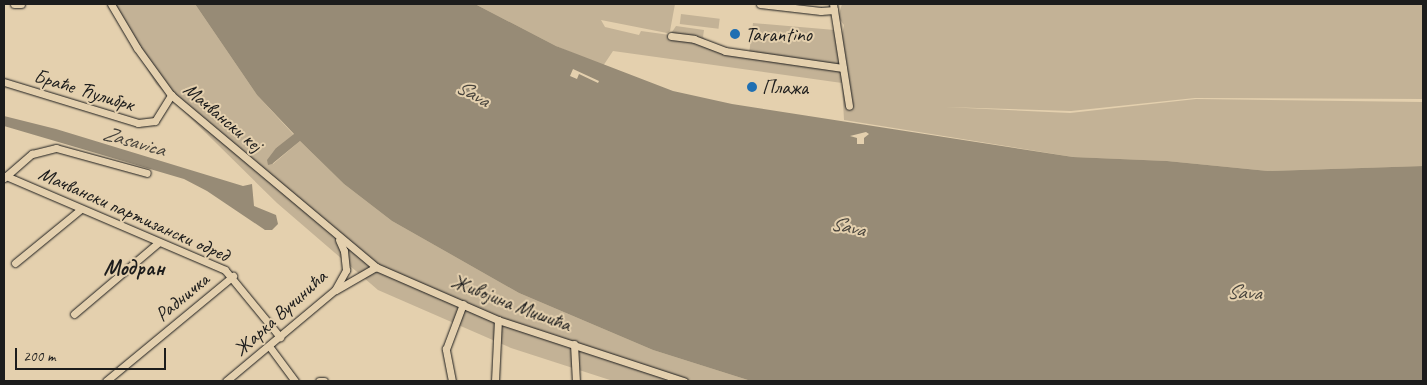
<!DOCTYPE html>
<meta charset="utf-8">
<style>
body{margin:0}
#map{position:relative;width:1427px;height:385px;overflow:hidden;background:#e4d0ae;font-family:Caveat,sans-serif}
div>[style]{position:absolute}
.green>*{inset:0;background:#c3b296;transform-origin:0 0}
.water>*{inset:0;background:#978b76}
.pier>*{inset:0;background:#e4d0ae}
.roads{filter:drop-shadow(0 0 1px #1c1c1c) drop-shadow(0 0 1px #1c1c1c)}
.minor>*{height:7px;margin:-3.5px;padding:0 3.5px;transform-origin:3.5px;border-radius:3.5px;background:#e4d0ae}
.dots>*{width:14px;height:14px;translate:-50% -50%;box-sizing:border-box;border:2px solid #e4d0ae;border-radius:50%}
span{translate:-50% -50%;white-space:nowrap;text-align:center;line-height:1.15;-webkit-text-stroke:4px #e4d0ae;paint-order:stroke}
.poi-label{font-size:20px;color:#1c1c1c}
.left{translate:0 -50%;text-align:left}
.street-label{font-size:20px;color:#1c1c1c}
.water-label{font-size:21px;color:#47433c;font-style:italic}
.quarter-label{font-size:22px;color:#1c1c1c;font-weight:700}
.frame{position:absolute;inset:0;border:5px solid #1c1c1c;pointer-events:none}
.scale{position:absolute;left:15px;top:348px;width:151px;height:22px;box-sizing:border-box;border:2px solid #1c1c1c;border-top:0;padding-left:6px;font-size:15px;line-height:18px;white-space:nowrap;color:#1c1c1c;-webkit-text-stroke:4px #e4d0ae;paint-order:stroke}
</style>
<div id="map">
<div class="green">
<div style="clip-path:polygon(108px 4px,195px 4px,257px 95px,294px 135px,276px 148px,273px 164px,300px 141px,344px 184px,392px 221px,519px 293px,653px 350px,751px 381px,613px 381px,511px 348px,378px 290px,277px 203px,156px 84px)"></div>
<div style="clip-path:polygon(475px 4px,675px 4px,670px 31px,667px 33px,601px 20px,605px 27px,639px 35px,641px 31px,670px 35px,676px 26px,704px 30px,703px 37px,715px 49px,749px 54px,753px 23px,835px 30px,839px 50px,844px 25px,838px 17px,842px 4px,1423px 4px,1423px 99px,1195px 98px,1071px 111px,945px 107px,1070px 113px,1196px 99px,1423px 102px,1423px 166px,1268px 171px,1167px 161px,1073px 157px,844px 120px,842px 83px,613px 51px,603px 66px,556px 46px)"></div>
<div style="left:681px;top:14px;width:39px;height:10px;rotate:7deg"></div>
</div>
<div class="water">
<div style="clip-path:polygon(195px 4px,475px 4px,556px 46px,673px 91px,732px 104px,1073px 157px,1167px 161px,1268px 171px,1423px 166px,1423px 381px,751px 381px,653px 350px,519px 293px,392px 221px,344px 184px,300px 141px,272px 164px,268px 165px,267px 160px,276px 148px,294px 134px,257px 95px)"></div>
<div style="clip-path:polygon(4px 116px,56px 129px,243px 186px,252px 184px,254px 206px,276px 215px,278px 224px,272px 230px,265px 230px,207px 191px,184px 179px,4px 126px)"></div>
</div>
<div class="pier">
<div style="clip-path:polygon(573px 69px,599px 81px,598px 83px,579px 74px,577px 79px,570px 76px)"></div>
<div style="clip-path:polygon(866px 132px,869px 134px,864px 138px,864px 144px,857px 144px,857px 138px,850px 136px)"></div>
</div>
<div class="roads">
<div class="minor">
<div style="left:14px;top:4px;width:7px"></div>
<div style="left:111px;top:4px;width:51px;rotate:59.4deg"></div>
<div style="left:137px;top:48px;width:58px;rotate:54.1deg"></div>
<div style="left:171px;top:95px;width:268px;rotate:40deg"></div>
<div style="left:376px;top:267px;width:133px;rotate:23.5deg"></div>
<div style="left:498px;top:320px;width:196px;rotate:18.2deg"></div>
<div style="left:760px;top:4px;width:61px;rotate:6.5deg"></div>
<div style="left:821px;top:11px;width:13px;rotate:-4deg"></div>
<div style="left:834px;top:10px;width:6px;rotate:-99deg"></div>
<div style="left:834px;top:10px;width:97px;rotate:81.1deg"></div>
<div style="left:671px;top:36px;width:23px;rotate:7deg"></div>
<div style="left:694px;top:39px;width:33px;rotate:21deg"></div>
<div style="left:725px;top:51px;width:119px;rotate:8.2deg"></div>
<div style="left:4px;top:82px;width:140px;rotate:17deg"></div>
<div style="left:138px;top:123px;width:17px;rotate:-7deg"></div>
<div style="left:155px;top:121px;width:31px;rotate:-58deg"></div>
<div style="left:6px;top:176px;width:238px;rotate:23.2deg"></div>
<div style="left:225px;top:270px;width:87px;rotate:50.6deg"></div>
<div style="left:4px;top:178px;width:37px;rotate:-41deg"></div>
<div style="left:32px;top:154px;width:25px;rotate:-14deg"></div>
<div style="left:56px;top:148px;width:94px;rotate:15.4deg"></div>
<div style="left:15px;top:263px;width:85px;rotate:-39.3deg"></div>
<div style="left:336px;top:290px;width:46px;rotate:-29.9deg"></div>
<div style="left:74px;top:314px;width:111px;rotate:-40.3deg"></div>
<div style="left:574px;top:344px;width:37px;rotate:87deg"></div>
<div style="left:269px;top:346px;width:44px;rotate:53.4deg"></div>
<div style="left:106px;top:381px;width:165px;rotate:-39.6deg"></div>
<div style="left:226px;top:381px;width:142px;rotate:-39.9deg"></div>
<div style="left:335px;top:290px;width:23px;rotate:-61deg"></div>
<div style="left:346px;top:270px;width:19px;rotate:-96deg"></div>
<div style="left:344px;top:251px;width:12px;rotate:-114deg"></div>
<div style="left:319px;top:381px;width:5px"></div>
<div style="left:452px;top:381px;width:33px;rotate:-101deg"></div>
<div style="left:446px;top:349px;width:48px;rotate:-69.3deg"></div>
<div style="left:495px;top:381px;width:61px;rotate:-87.2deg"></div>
</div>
</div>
<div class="dots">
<div style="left:735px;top:34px;background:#1f6fb2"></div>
<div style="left:752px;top:87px;background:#1f6fb2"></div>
</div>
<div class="poi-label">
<span class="left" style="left:745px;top:34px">Tarantino</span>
<span class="left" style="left:762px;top:87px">Плажа</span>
</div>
<div class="street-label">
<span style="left:84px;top:90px;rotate:17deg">Браће Ћулибрк</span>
<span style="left:223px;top:117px;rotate:40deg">Мачвански кеј</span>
<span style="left:134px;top:214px;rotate:24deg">Мачвански партизански одред</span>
<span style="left:182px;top:297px;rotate:-40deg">Радничка</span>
<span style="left:511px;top:303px;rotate:21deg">Живојина Мишића</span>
<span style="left:280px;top:313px;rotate:-42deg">Жарка Вучинића</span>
</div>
<div class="water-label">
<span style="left:473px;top:93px;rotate:30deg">Sava</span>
<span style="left:134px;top:141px;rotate:16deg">Zasavica</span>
<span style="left:848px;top:226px;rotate:13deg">Sava</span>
<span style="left:1244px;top:292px;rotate:3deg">Sava</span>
</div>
<div class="quarter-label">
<span style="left:134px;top:269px">Модран</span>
</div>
<div class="frame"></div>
<div class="scale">200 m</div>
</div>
